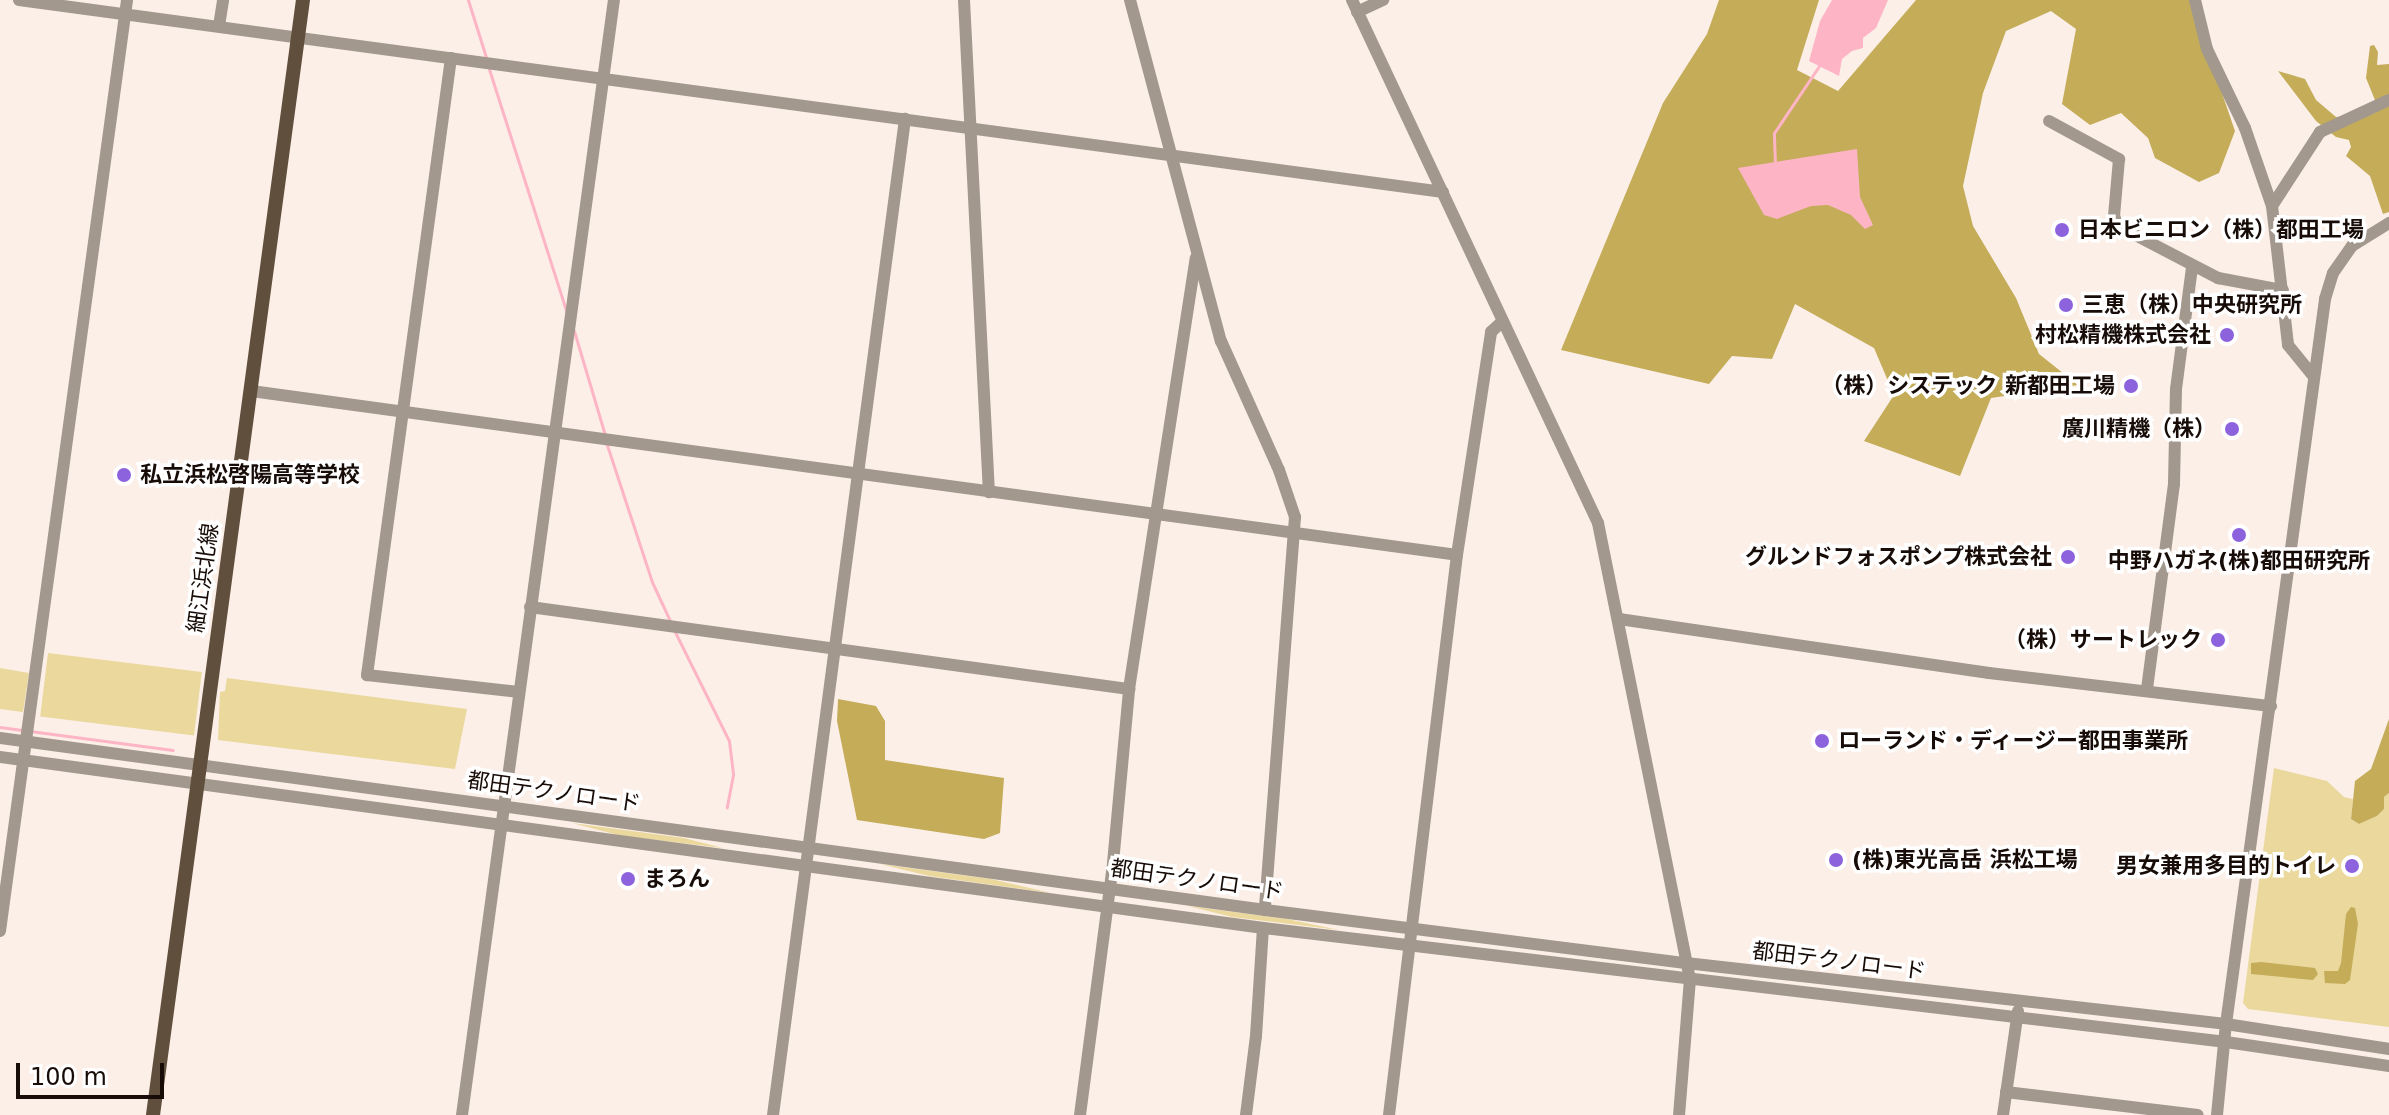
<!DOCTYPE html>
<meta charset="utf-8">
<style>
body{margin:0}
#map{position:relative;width:2389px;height:1115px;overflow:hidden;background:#fcefe8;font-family:"DejaVu Sans","Noto Sans JP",sans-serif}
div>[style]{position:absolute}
.green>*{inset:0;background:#ead89d;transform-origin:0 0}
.forest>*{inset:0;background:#c4ac59}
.water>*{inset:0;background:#fdb5c6}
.stream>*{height:3px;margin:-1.5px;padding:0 1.5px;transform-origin:1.5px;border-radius:1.5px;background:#fdb5c6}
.minor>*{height:12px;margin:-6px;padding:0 6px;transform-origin:6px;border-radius:6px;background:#a2988d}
.major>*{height:14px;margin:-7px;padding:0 7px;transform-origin:7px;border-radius:7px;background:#604f3c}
.dots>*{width:22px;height:22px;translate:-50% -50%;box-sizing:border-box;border:4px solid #fff;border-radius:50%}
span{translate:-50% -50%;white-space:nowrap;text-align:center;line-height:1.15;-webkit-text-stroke:7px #fff;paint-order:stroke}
.poi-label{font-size:22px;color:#170c07;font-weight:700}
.left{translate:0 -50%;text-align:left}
.right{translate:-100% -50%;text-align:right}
.street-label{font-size:22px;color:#170c07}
.scale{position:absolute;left:16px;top:1063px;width:148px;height:36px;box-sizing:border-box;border:4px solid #170c07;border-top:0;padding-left:10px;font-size:24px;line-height:28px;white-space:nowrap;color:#170c07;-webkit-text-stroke:6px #fff;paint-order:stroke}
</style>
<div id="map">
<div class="green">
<div style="left:48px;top:653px;width:155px;height:64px;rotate:7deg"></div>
<div style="clip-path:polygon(0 668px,29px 673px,23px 712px,0 709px)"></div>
<div style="clip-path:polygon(227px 678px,467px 709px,455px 769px,218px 740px,220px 692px,225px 691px)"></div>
<div style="clip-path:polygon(2274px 768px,2327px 781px,2344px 797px,2353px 799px,2351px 819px,2359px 824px,2377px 816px,2384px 809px,2384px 797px,2389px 793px,2389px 1027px,2248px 1009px,2243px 1003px)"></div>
<div style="clip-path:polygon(572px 823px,684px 838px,723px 848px,622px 836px)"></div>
<div style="clip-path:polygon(880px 864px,991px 879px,1051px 893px,929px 876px)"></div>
<div style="clip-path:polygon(1188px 906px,1287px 919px,1339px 930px,1232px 917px)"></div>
</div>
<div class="forest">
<div style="clip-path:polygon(1719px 0,1819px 0,1797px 70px,1838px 91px,1916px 0,2190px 0,2235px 131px,2219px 173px,2199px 182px,2155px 158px,2148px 138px,2121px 113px,2090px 125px,2062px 104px,2076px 29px,2051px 11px,2006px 31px,1983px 93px,1963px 186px,1973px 226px,2016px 298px,2039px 354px,2078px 385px,1991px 398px,1960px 476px,1864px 441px,1894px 395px,1874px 348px,1795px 304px,1772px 359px,1732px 356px,1709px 384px,1561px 350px,1663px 103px,1707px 34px)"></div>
<div style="clip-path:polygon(2374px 45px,2378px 52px,2377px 65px,2389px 64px,2389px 212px,2383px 214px,2370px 176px,2346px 156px,2351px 147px,2349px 140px,2336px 137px,2316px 121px,2278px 71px,2305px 79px,2316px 100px,2336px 117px,2373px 114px,2379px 110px,2366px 78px,2370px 46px)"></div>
<div style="clip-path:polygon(838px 699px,876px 706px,885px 721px,885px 760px,1004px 778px,1000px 833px,984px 839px,857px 820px,837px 721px)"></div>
<div style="clip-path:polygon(2389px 719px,2389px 793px,2384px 797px,2384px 809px,2377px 816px,2359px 824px,2351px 819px,2355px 781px,2371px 769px)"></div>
<div style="clip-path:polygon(2351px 907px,2355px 908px,2358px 924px,2350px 980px,2345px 984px,2325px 983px,2324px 971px,2338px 971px,2341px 963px,2346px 914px)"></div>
<div style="clip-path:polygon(2261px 962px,2315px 968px,2318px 974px,2313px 980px,2251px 974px,2251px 963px)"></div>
</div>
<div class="water">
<div style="clip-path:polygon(1832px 0,1888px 0,1876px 28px,1863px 38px,1863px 48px,1852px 51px,1842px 59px,1839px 76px,1809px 61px,1820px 21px)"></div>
<div style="clip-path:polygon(1857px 149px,1860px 197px,1873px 225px,1865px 229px,1851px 215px,1828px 205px,1811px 206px,1777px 219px,1764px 215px,1738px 168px)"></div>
</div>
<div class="stream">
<div style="left:468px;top:0;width:60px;rotate:72.5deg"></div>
<div style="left:489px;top:69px;width:256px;rotate:72.3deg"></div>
<div style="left:1775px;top:165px;width:32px;rotate:-92deg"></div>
<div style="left:1774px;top:133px;width:84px;rotate:-56.1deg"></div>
<div style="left:574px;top:331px;width:109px;rotate:73.4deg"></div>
<div style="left:606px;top:442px;width:147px;rotate:71.8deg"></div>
<div style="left:652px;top:582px;width:45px;rotate:65.1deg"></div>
<div style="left:674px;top:630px;width:124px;rotate:63.6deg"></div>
<div style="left:729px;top:741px;width:34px;rotate:83deg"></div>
<div style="left:733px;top:775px;width:33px;rotate:101deg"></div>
<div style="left:0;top:727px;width:22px;rotate:8deg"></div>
<div style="left:30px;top:731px;width:144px;rotate:7.6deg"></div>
</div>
<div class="minor">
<div style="left:19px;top:0;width:1437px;rotate:7.68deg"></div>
<div style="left:964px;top:0;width:493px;rotate:87.1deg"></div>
<div style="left:1130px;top:0;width:353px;rotate:75.1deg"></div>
<div style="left:1221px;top:341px;width:141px;rotate:65.8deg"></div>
<div style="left:1279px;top:470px;width:50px;rotate:71.2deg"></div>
<div style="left:1295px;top:517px;width:394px;rotate:94.4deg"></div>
<div style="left:1352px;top:0;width:578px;rotate:64.81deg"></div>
<div style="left:1598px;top:523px;width:465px;rotate:78.6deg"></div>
<div style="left:1690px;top:979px;width:136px;rotate:94.6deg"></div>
<div style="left:2195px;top:0;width:50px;rotate:76.2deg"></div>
<div style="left:2207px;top:49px;width:88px;rotate:64.3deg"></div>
<div style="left:2245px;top:128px;width:83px;rotate:70.9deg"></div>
<div style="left:2272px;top:206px;width:140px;rotate:83.4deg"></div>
<div style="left:2288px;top:345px;width:41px;rotate:50.9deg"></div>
<div style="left:1357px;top:12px;width:29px;rotate:-25deg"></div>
<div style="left:219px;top:26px;width:26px;rotate:-81deg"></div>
<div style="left:451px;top:58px;width:623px;rotate:97.75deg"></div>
<div style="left:367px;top:675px;width:153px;rotate:6.4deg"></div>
<div style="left:2049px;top:121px;width:80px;rotate:28.5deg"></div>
<div style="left:2119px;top:159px;width:57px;rotate:95deg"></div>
<div style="left:2114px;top:216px;width:11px;rotate:68deg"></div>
<div style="left:2118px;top:226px;width:113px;rotate:27.5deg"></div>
<div style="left:2218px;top:278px;width:66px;rotate:10.5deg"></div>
<div style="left:2272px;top:206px;width:88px;rotate:-57deg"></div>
<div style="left:2320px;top:132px;width:76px;rotate:-24.9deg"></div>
<div style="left:251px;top:391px;width:1217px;rotate:7.74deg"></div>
<div style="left:530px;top:607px;width:605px;rotate:7.8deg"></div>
<div style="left:1619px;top:619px;width:374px;rotate:8.3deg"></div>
<div style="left:1989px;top:673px;width:284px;rotate:6.7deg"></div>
<div style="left:2147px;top:689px;width:207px;rotate:-82.5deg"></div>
<div style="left:2174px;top:484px;width:95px;rotate:-88.8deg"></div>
<div style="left:2176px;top:389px;width:123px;rotate:-82.5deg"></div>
<div style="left:0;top:738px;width:1277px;rotate:7.74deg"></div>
<div style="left:1265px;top:910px;width:424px;rotate:7.2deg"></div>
<div style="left:1686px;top:963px;width:543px;rotate:6.44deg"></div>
<div style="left:2226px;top:1024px;width:165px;rotate:8.7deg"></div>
<div style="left:0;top:757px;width:1275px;rotate:7.71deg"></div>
<div style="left:1263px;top:928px;width:970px;rotate:6.75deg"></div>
<div style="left:2226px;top:1042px;width:165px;rotate:8.4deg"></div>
<div style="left:0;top:931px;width:940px;rotate:-82.23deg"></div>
<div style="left:2006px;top:1092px;width:193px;rotate:6.8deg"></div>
<div style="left:462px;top:1115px;width:1125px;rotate:-82.24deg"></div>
<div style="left:773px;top:1115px;width:1005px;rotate:-82.45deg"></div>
<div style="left:1080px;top:1115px;width:254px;rotate:-82.5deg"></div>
<div style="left:1113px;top:863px;width:175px;rotate:-84.7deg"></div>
<div style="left:1129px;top:689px;width:436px;rotate:-81.2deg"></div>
<div style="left:1246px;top:1115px;width:80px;rotate:-82.8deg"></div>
<div style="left:1256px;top:1036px;width:108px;rotate:-86.3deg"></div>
<div style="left:1389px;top:1115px;width:564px;rotate:-83.08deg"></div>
<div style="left:1457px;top:555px;width:226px;rotate:-81.3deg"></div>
<div style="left:1491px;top:332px;width:16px;rotate:-43deg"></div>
<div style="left:2003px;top:1115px;width:105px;rotate:-81.8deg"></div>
<div style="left:2217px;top:1115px;width:91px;rotate:-84.4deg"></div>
<div style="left:2226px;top:1024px;width:732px;rotate:-82.22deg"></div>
<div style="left:2325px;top:299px;width:27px;rotate:-73deg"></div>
<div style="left:2333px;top:273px;width:33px;rotate:-55deg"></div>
<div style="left:2352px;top:246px;width:44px;rotate:-31.9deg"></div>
</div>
<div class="major">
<div style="left:153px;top:1115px;width:1125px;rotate:-82.34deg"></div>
</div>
<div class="dots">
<div style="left:2062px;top:230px;background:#8c62dd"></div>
<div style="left:2066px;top:305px;background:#8c62dd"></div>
<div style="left:2227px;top:335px;background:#8c62dd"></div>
<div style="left:2131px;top:386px;background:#8c62dd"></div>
<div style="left:2232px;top:429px;background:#8c62dd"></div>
<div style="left:124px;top:475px;background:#8c62dd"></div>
<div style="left:2239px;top:535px;background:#8c62dd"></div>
<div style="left:2068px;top:557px;background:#8c62dd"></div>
<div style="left:2218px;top:640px;background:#8c62dd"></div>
<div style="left:1822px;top:741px;background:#8c62dd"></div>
<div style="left:1836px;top:860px;background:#8c62dd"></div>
<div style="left:2352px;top:866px;background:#8c62dd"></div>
<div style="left:628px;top:879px;background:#8c62dd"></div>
</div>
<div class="poi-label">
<span class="left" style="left:2078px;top:230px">日本ビニロン（株）都田工場</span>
<span class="left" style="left:2082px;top:305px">三恵（株）中央研究所</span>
<span class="right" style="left:2211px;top:335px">村松精機株式会社</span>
<span class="right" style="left:2115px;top:386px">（株）システック 新都田工場</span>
<span class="right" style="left:2216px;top:429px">廣川精機（株）</span>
<span class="left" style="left:140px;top:475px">私立浜松啓陽高等学校</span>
<span class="right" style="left:2052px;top:557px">グルンドフォスポンプ株式会社</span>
<span style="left:2239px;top:561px">中野ハガネ(株)都田研究所</span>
<span class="right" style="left:2202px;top:640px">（株）サートレック</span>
<span class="left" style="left:1838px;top:741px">ローランド・ディージー都田事業所</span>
<span class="left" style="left:1852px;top:860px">(株)東光高岳 浜松工場</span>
<span class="right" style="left:2336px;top:866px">男女兼用多目的トイレ</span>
<span class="left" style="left:644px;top:879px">まろん</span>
</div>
<div class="street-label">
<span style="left:203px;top:578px;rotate:-82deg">細江浜北線</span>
<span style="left:554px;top:792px;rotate:8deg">都田テクノロード</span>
<span style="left:1197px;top:880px;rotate:8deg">都田テクノロード</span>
<span style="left:1839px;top:961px;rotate:7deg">都田テクノロード</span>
</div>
<div class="scale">100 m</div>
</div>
